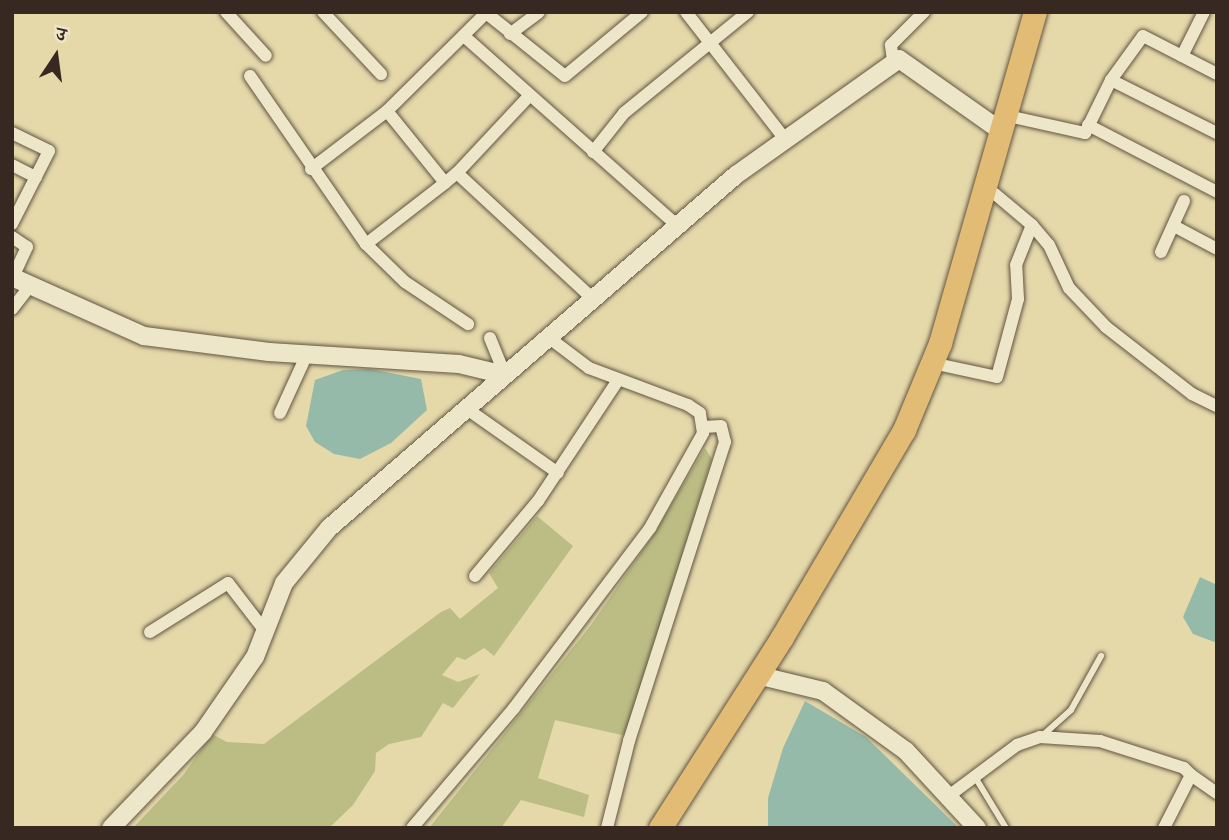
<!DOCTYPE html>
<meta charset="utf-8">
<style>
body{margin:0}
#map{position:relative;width:1229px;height:840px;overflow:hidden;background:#e5d9aa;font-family:"IM FELL English","Noto Serif Devanagari",serif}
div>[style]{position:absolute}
.green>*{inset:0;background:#bbbd84}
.water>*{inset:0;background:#96baaa}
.roads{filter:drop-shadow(0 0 2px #625543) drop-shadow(0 0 2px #625543)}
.lane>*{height:6px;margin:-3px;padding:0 3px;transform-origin:3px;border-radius:3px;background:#eee6c8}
.street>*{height:12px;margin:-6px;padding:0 6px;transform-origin:6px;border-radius:6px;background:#eee6c8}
.secondary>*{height:18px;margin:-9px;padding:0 9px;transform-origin:9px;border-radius:9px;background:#eee6c8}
.highway>*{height:23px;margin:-11.5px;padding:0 11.5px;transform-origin:11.5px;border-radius:11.5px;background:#e2bc75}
span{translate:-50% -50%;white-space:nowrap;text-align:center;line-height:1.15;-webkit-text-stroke:7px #eee6c8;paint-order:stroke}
.frame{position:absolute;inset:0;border:14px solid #372921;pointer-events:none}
.north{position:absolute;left:21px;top:21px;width:70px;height:70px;-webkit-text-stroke:5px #eee6c8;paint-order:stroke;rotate:13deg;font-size:19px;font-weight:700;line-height:28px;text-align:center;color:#372921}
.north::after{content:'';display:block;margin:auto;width:24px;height:32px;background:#372921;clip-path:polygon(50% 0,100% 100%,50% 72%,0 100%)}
</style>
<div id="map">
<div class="green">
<div style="clip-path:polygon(705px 448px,712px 459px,626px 736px,555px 720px,538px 778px,589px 795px,584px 817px,521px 800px,501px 828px,429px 828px,591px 625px,654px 534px)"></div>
<div style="clip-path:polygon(537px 516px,573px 546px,494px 656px,484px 648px,465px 660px,457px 657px,442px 675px,458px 682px,480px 674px,453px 708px,443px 703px,421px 737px,389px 744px,376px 753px,375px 771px,353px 805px,329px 828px,133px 828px,184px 774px,212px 734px,227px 742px,264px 744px,441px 612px,450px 608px,460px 619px,498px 588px,489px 573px)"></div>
</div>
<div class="water">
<div style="clip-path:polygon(370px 369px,421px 379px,427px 410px,391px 443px,360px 459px,334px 454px,315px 442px,306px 426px,315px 380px,343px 370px)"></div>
<div style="clip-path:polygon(1200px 577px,1217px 585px,1217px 643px,1193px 634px,1183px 617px)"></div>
<div style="clip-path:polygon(805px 701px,866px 737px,959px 828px,768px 828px,768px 798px,783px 748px)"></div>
</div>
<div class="roads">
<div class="lane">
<div style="left:1042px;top:736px;width:39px;rotate:-42deg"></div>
<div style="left:1071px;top:710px;width:62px;rotate:-60.9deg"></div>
<div style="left:975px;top:777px;width:60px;rotate:58.7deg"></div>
</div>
<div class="street">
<div style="left:226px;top:12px;width:59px;rotate:47.7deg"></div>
<div style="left:323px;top:12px;width:85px;rotate:46.9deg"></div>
<div style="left:485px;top:12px;width:102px;rotate:38.7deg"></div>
<div style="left:565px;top:76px;width:100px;rotate:-39.7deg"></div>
<div style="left:686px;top:12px;width:161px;rotate:52.1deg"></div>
<div style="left:510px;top:34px;width:36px;rotate:-37deg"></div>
<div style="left:465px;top:37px;width:283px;rotate:41.6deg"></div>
<div style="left:1182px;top:56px;width:49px;rotate:-63.4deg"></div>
<div style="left:893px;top:60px;width:15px;rotate:-98deg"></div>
<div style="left:891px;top:45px;width:47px;rotate:-45deg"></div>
<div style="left:250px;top:76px;width:204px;rotate:55.4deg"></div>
<div style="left:1111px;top:80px;width:119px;rotate:26.6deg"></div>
<div style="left:387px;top:111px;width:139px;rotate:-44.7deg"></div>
<div style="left:1017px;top:118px;width:70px;rotate:12.4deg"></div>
<div style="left:1085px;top:133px;width:59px;rotate:-63.9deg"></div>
<div style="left:1111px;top:80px;width:54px;rotate:-54deg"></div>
<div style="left:1143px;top:36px;width:83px;rotate:27.2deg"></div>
<div style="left:1088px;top:125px;width:145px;rotate:27.4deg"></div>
<div style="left:12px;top:133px;width:41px;rotate:25.9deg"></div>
<div style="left:49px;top:151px;width:82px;rotate:116.9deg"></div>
<div style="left:593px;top:152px;width:50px;rotate:-51.5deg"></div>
<div style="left:624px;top:113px;width:160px;rotate:-39.2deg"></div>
<div style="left:12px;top:165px;width:27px;rotate:27deg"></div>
<div style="left:311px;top:169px;width:96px;rotate:-37.3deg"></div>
<div style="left:387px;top:111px;width:92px;rotate:51.1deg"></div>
<div style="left:445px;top:183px;width:16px;rotate:-40deg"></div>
<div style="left:457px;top:173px;width:184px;rotate:42.8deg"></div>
<div style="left:457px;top:173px;width:105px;rotate:-46.9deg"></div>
<div style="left:445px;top:183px;width:100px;rotate:142.3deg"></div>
<div style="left:366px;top:244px;width:54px;rotate:44.3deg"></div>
<div style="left:405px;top:282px;width:76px;rotate:33.7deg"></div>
<div style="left:995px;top:194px;width:48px;rotate:40deg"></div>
<div style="left:1032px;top:225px;width:26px;rotate:50deg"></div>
<div style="left:1049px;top:245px;width:47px;rotate:65.1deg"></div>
<div style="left:1069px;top:288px;width:54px;rotate:46.5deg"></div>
<div style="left:1106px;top:327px;width:109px;rotate:37.9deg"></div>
<div style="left:1192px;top:394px;width:28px;rotate:26deg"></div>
<div style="left:1174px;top:226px;width:49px;rotate:28.1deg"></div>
<div style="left:12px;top:237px;width:18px;rotate:34deg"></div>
<div style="left:27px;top:247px;width:33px;rotate:115deg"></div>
<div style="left:1161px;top:252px;width:56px;rotate:-65.7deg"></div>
<div style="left:12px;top:309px;width:31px;rotate:-52deg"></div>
<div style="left:490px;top:338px;width:40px;rotate:68deg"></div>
<div style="left:932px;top:363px;width:66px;rotate:12.2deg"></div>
<div style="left:997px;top:377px;width:81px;rotate:-74.9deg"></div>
<div style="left:1018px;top:299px;width:34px;rotate:-93deg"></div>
<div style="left:1016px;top:265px;width:43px;rotate:-68.2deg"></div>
<div style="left:467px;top:409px;width:111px;rotate:35.1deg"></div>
<div style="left:280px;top:413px;width:65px;rotate:-65.4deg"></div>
<div style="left:475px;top:576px;width:98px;rotate:-50deg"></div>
<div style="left:538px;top:501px;width:145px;rotate:-56.5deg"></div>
<div style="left:150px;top:632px;width:92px;rotate:-32.1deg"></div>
<div style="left:228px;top:583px;width:61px;rotate:52.4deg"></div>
<div style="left:1191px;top:775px;width:32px;rotate:35deg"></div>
<div style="left:950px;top:795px;width:84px;rotate:-36.7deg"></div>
<div style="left:1017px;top:745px;width:24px;rotate:-19deg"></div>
<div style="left:1040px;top:737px;width:60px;rotate:3.8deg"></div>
<div style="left:1100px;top:741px;width:88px;rotate:17.8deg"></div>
<div style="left:1184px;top:768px;width:10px;rotate:45deg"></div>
<div style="left:1191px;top:775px;width:59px;rotate:117deg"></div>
<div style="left:412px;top:828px;width:157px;rotate:-49.6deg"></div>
<div style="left:514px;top:708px;width:226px;rotate:-52.9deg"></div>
<div style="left:650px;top:528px;width:109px;rotate:-60.8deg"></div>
<div style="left:703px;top:433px;width:20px;rotate:-99deg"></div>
<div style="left:700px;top:413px;width:14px;rotate:-146deg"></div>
<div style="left:688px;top:405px;width:106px;rotate:-159.5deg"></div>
<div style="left:589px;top:368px;width:51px;rotate:-142.9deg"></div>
<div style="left:607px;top:828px;width:90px;rotate:-75.8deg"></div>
<div style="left:629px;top:741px;width:314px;rotate:-72.2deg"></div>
<div style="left:725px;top:442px;width:16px;rotate:-104deg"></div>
<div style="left:721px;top:426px;width:18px;rotate:177deg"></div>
</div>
<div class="secondary">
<div style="left:12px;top:277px;width:145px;rotate:24.1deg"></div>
<div style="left:144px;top:336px;width:126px;rotate:7.3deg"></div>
<div style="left:269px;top:352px;width:190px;rotate:3.6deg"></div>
<div style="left:459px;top:364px;width:47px;rotate:13.4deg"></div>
<div style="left:757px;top:675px;width:68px;rotate:13.6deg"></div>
<div style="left:823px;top:691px;width:102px;rotate:35.9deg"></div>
<div style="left:906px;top:751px;width:105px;rotate:47.3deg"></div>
<div style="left:111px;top:828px;width:133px;rotate:-46.2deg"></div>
<div style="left:203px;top:732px;width:91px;rotate:-55.3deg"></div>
<div style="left:255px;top:657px;width:79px;rotate:-68.6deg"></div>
<div style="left:284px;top:583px;width:71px;rotate:-50.7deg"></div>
<div style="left:329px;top:528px;width:539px;rotate:-40.94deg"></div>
<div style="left:736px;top:175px;width:200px;rotate:-35.4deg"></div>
<div style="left:899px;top:59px;width:125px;rotate:35.2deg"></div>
</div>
<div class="highway">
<div style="left:660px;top:828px;width:227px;rotate:-57.4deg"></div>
<div style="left:782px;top:637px;width:240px;rotate:-59.5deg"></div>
<div style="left:904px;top:430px;width:94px;rotate:-67.5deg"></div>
<div style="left:940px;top:343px;width:344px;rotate:-74deg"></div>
</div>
</div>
<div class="frame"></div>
<div class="north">उ</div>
</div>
